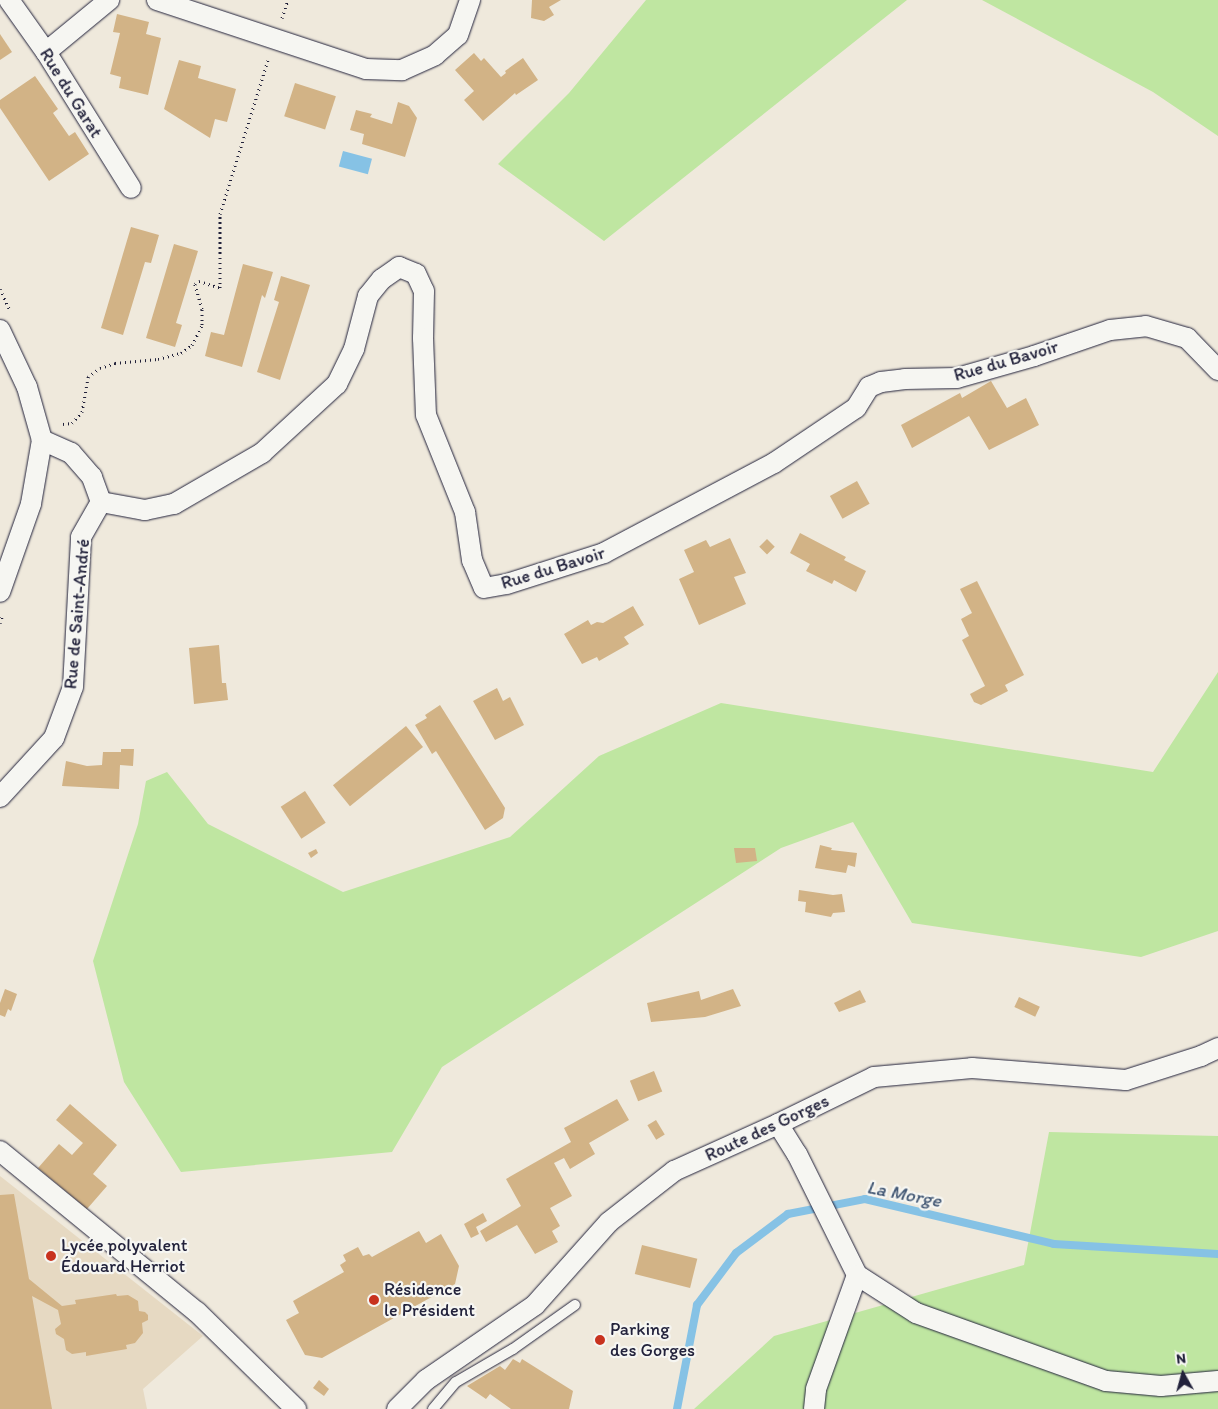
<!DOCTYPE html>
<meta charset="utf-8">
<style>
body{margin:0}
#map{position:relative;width:1218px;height:1409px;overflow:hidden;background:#efe9dc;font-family:Itim,sans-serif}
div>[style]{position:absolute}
.built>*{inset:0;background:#e6d9c2}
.green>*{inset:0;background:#bfe6a1}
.water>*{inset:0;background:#86c2e5;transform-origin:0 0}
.stream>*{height:8px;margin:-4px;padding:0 4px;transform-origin:4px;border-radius:4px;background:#86c2e5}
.building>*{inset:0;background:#d2b386;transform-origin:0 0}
.path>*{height:3px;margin-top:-1.5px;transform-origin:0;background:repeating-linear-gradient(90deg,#22223b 0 1px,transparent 0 5px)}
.roads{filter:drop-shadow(0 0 1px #22223b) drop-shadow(0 0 1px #22223b)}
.lane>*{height:10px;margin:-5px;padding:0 5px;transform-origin:5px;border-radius:5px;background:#f6f6f2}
.street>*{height:20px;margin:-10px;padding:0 10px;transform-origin:10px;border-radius:10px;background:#f6f6f2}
.dots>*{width:14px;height:14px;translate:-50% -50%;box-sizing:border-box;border:2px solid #f6f6f2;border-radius:50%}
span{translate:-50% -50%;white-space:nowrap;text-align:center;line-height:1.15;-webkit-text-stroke:4.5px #f6f6f2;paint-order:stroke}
.street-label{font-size:18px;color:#22223b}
.poi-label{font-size:18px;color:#22223b}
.left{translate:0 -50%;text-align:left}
.water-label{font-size:19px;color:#455a76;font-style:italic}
.north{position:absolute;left:1158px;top:1349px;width:50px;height:50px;-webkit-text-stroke:4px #f6f6f2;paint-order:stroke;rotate:353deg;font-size:14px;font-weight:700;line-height:20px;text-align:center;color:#22223b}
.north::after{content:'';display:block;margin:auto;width:18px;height:22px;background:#22223b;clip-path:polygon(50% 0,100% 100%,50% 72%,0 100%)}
</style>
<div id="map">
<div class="built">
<div style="clip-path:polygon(0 1176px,203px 1336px,143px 1389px,147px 1409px,0 1409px)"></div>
</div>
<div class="green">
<div style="clip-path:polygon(646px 0,907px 0,604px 241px,498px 164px,569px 93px)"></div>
<div style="clip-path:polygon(982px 0,1218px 0,1218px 136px,1153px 92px)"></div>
<div style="clip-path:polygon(1218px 672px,1218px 931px,1141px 957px,912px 923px,853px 822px,781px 848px,442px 1067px,392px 1152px,181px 1172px,124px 1082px,93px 961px,138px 824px,146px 781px,167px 772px,208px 824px,343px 892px,510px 837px,599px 756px,721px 703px,1153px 772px)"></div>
<div style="clip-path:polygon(1049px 1132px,1218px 1136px,1218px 1409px,694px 1409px,774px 1336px,1024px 1265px)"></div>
</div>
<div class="water">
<div style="left:343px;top:151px;width:30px;height:16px;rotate:15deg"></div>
</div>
<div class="stream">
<div style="left:677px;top:1409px;width:106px;rotate:-79.1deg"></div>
<div style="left:697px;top:1305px;width:65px;rotate:-53.1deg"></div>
<div style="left:736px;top:1253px;width:65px;rotate:-36.9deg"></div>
<div style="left:788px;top:1214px;width:78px;rotate:-11deg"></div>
<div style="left:865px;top:1199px;width:194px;rotate:13.4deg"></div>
<div style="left:1054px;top:1244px;width:164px;rotate:3.5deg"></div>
</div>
<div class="building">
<div style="clip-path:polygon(532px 0,561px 0,549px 7px,554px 15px,544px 21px,531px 18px)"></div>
<div style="clip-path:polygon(117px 14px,149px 22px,146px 34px,161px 38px,148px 95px,119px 88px,121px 77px,110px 74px,120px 33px,113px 32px)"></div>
<div style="clip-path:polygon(0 34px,12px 52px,0 60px)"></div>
<div style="clip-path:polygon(474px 53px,481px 61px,484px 58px,501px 77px,506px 73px,505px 71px,523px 58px,538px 80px,516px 95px,515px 93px,483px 121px,464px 100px,474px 91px,455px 70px)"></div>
<div style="clip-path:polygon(179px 60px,201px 66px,198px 78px,236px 89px,227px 122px,215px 119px,210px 138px,164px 109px)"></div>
<div style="clip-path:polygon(35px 76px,58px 109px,53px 113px,69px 136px,75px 132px,89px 154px,49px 181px,0 108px,0 100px)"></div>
<div style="left:295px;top:83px;width:43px;height:35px;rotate:18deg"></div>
<div style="clip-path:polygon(398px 102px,409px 106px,417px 118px,405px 157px,362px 144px,364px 134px,350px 130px,356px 110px,372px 114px,370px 117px,392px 124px)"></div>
<div style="clip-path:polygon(131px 227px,159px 235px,151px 263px,145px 262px,123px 335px,101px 328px)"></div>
<div style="clip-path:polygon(174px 244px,198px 251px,176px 323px,182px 325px,175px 347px,146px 338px)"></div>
<div style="clip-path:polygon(243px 264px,273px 272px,265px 298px,262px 295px,242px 367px,205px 356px,211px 332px,224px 335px)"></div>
<div style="clip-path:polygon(281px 276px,310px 285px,280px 380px,257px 372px,279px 302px,274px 300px)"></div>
<div style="clip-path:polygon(991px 381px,1007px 408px,1026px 398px,1039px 425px,989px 450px,969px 416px,912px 448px,901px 425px,960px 393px,962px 398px)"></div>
<div style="left:857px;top:481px;width:26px;height:31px;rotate:61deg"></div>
<div style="clip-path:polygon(800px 533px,846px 557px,844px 560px,866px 571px,856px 592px,834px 580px,832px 584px,806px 571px,810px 564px,790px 553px)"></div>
<div style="clip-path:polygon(730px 538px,746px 573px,734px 577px,746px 604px,699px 625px,679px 579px,694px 572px,684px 550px,706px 540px,710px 547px)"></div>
<div style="left:767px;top:539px;width:11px;height:11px;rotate:45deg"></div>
<div style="clip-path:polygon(977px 581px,1024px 675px,1005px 685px,1008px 691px,981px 705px,974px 702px,970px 694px,985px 686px,962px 640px,969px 636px,961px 619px,972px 613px,960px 589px)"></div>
<div style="clip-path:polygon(633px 606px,644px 625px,624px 637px,629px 644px,599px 661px,597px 657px,582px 664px,564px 634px,588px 620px,591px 625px,597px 622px,603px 623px)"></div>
<div style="clip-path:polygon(219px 645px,222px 683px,226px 683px,228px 700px,194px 704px,189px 648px)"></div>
<div style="clip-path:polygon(497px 688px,503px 701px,510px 697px,524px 725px,495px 740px,473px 701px)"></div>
<div style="clip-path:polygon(440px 705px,505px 808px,503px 818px,485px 830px,436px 751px,432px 754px,415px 725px,427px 718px,425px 715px)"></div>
<div style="left:406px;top:726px;width:27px;height:94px;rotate:51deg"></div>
<div style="clip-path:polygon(121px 749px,134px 749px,133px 766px,120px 765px,119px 789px,62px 786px,66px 761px,87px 766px,102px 765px,103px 752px,121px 752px)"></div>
<div style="left:305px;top:791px;width:38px;height:29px;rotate:57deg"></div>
<div style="clip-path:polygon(820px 845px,832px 848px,831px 850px,857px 853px,855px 867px,848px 865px,846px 873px,815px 868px)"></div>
<div style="clip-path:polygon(734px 848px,755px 848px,757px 861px,736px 863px)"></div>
<div style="clip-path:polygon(316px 849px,318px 853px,311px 858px,308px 853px)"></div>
<div style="clip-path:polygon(799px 890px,833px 895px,842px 894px,845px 912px,833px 913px,831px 917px,805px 912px,806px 902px,798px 901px)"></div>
<div style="clip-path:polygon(5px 989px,17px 994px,11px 1011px,8px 1009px,5px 1017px,0 1015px,0 1003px)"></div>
<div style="clip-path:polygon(733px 989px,741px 1006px,705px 1017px,651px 1022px,647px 1003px,699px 991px,701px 1000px)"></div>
<div style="clip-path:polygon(860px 990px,866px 1002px,839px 1012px,834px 1003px)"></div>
<div style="left:1019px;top:997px;width:23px;height:11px;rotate:25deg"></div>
<div style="left:654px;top:1071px;width:22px;height:26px;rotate:68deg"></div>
<div style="clip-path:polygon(617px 1099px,629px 1120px,589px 1143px,595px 1154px,570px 1169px,564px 1158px,554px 1163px,572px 1196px,550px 1208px,560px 1226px,552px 1231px,558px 1242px,535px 1254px,517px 1225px,486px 1242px,480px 1231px,521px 1206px,506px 1179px,571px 1142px,564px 1128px)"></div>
<div style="clip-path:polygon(70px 1104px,117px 1145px,93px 1174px,107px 1186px,87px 1209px,38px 1168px,59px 1144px,72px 1155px,83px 1143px,56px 1120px)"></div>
<div style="left:656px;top:1120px;width:17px;height:10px;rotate:59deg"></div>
<div style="clip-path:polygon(14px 1194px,29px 1279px,62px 1306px,76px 1304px,75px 1300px,116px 1294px,117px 1296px,128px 1295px,138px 1301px,139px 1311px,145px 1312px,148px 1315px,148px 1320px,142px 1323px,143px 1333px,135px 1343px,126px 1345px,127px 1349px,86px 1356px,86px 1352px,72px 1354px,66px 1350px,64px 1339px,56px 1334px,55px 1329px,61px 1324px,58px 1310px,32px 1296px,52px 1409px,0 1409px,0 1195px)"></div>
<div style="clip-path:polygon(483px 1213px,487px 1221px,476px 1227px,479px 1234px,471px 1238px,464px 1224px)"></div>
<div style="clip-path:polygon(419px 1231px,426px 1243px,441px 1234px,459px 1266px,455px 1284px,322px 1358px,305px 1355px,286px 1320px,299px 1313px,293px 1301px,344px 1272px,340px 1265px,346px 1261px,343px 1255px,358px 1247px,363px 1256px,369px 1254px,372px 1257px)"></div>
<div style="left:642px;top:1245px;width:57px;height:30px;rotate:14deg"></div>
<div style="clip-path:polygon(513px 1359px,520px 1363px,522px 1359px,573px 1391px,569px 1409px,511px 1409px,490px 1394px,486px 1399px,467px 1386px,500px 1366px,505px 1370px)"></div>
<div style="clip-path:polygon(319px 1380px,329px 1389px,324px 1396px,313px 1388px)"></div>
</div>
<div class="path">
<div style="left:282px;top:18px;width:19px;rotate:-72deg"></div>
<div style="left:0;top:289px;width:23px;rotate:65deg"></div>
<div style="left:63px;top:424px;width:9px;rotate:-6deg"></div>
<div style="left:72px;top:423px;width:15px;rotate:-48deg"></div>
<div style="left:82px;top:412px;width:36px;rotate:-80deg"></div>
<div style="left:88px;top:377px;width:15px;rotate:-37deg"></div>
<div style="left:100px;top:368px;width:16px;rotate:-18deg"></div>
<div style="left:115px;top:363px;width:43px;rotate:-5.3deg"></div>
<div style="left:158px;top:359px;width:24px;rotate:-15deg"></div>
<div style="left:181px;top:353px;width:14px;rotate:-36deg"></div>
<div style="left:192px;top:345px;width:22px;rotate:-63deg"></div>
<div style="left:202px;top:325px;width:16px;rotate:-90deg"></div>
<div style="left:202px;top:309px;width:26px;rotate:-106deg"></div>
<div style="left:195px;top:284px;width:5px;rotate:-37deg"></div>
<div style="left:199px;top:281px;width:22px;rotate:18deg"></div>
<div style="left:220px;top:288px;width:74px;rotate:-90deg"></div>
<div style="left:220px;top:214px;width:161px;rotate:-72.7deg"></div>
<div style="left:0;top:623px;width:9px;rotate:-72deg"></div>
</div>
<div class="roads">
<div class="lane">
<div style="left:433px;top:1409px;width:35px;rotate:-50deg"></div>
<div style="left:456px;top:1382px;width:66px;rotate:-30.1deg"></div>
<div style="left:513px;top:1349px;width:76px;rotate:-35.4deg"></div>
</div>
<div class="street">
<div style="left:9px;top:0;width:64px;rotate:54.6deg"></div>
<div style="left:46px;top:52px;width:160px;rotate:58deg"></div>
<div style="left:157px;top:0;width:220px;rotate:18.3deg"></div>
<div style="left:366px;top:69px;width:36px;rotate:2deg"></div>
<div style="left:402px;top:70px;width:36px;rotate:-24deg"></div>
<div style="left:435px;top:55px;width:30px;rotate:-41deg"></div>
<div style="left:458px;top:35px;width:37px;rotate:-71deg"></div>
<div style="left:46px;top:52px;width:82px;rotate:-39.5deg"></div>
<div style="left:0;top:330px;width:63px;rotate:64.7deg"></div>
<div style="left:27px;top:387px;width:55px;rotate:74.2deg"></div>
<div style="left:42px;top:440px;width:65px;rotate:99.8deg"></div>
<div style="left:31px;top:504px;width:93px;rotate:109.4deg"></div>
<div style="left:101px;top:502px;width:45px;rotate:10.3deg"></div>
<div style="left:145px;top:510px;width:30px;rotate:-12deg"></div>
<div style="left:174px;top:504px;width:102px;rotate:-30.1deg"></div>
<div style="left:262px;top:453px;width:102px;rotate:-42.6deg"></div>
<div style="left:337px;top:384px;width:39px;rotate:-64deg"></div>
<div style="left:354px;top:349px;width:55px;rotate:-75.2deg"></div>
<div style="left:368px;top:296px;width:22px;rotate:-51deg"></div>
<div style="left:382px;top:279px;width:21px;rotate:-35deg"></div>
<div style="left:399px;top:267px;width:18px;rotate:22deg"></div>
<div style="left:416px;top:274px;width:19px;rotate:65deg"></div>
<div style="left:424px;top:291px;width:47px;rotate:91.2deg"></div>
<div style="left:423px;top:338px;width:77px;rotate:87.8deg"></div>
<div style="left:426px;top:415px;width:105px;rotate:68.1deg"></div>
<div style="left:465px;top:512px;width:49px;rotate:81.7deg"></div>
<div style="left:472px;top:560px;width:30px;rotate:67deg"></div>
<div style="left:484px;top:588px;width:23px;rotate:-10deg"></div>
<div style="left:507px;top:584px;width:102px;rotate:-17.7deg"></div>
<div style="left:604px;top:553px;width:192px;rotate:-27.9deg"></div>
<div style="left:774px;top:463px;width:99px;rotate:-33.9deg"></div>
<div style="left:856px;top:408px;width:25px;rotate:-58deg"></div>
<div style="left:869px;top:387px;width:13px;rotate:-23deg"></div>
<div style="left:881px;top:382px;width:24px;rotate:-7deg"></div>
<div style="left:905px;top:379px;width:52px;rotate:-1.1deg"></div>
<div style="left:957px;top:378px;width:80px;rotate:-15.9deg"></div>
<div style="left:1034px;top:356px;width:80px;rotate:-18.9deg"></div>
<div style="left:1110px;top:330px;width:36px;rotate:-6deg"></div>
<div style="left:1146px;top:326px;width:43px;rotate:16.3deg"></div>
<div style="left:1187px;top:338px;width:45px;rotate:45.9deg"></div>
<div style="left:0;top:797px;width:80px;rotate:-47.5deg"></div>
<div style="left:54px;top:738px;width:54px;rotate:-69.6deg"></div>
<div style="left:73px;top:687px;width:150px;rotate:-86.9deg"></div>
<div style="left:81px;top:537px;width:40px;rotate:-60.3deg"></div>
<div style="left:101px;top:502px;width:27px;rotate:-110deg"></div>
<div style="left:92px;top:477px;width:32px;rotate:-131deg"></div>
<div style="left:71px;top:453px;width:32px;rotate:-156deg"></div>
<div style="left:778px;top:1124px;width:36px;rotate:58deg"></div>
<div style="left:797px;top:1154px;width:135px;rotate:63.6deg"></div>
<div style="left:0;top:1151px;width:254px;rotate:39.3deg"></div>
<div style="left:197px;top:1312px;width:139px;rotate:44.4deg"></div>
<div style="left:397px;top:1409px;width:41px;rotate:-45deg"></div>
<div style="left:426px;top:1380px;width:132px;rotate:-34.5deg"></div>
<div style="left:535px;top:1305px;width:111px;rotate:-48.3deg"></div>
<div style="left:609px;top:1222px;width:83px;rotate:-38.1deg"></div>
<div style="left:674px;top:1171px;width:114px;rotate:-24.3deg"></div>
<div style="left:778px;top:1124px;width:107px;rotate:-26.1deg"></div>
<div style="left:874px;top:1077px;width:98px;rotate:-5.2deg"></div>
<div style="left:972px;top:1068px;width:154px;rotate:4.5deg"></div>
<div style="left:1126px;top:1080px;width:79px;rotate:-17.7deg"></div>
<div style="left:1201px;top:1056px;width:19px;rotate:-25deg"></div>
<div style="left:814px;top:1409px;width:20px;rotate:-84deg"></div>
<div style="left:816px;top:1389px;width:121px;rotate:-70.2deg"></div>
<div style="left:857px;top:1275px;width:70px;rotate:32.8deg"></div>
<div style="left:916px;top:1313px;width:202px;rotate:19.7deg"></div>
<div style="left:1106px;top:1381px;width:55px;rotate:5.2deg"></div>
<div style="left:1161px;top:1386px;width:57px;rotate:-5deg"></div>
</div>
</div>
<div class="dots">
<div style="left:51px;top:1256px;background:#c8321e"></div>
<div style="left:374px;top:1300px;background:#c8321e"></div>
<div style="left:600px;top:1340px;background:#c8321e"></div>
</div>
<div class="street-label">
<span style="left:71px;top:93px;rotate:58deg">Rue du Garat</span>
<span style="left:1006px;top:361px;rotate:-16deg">Rue du Bavoir</span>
<span style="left:553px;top:568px;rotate:-17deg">Rue du Bavoir</span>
<span style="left:77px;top:614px;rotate:-85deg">Rue de Saint-André</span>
<span style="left:767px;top:1128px;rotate:-25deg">Route des Gorges</span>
</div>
<div class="poi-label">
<span class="left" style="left:61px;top:1256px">Lycée polyvalent<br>Édouard Herriot</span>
<span class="left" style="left:384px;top:1300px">Résidence<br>le Président</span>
<span class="left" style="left:610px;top:1340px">Parking<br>des Gorges</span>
</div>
<div class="water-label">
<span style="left:904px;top:1194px;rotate:11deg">La Morge</span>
</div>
<div class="north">N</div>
</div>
